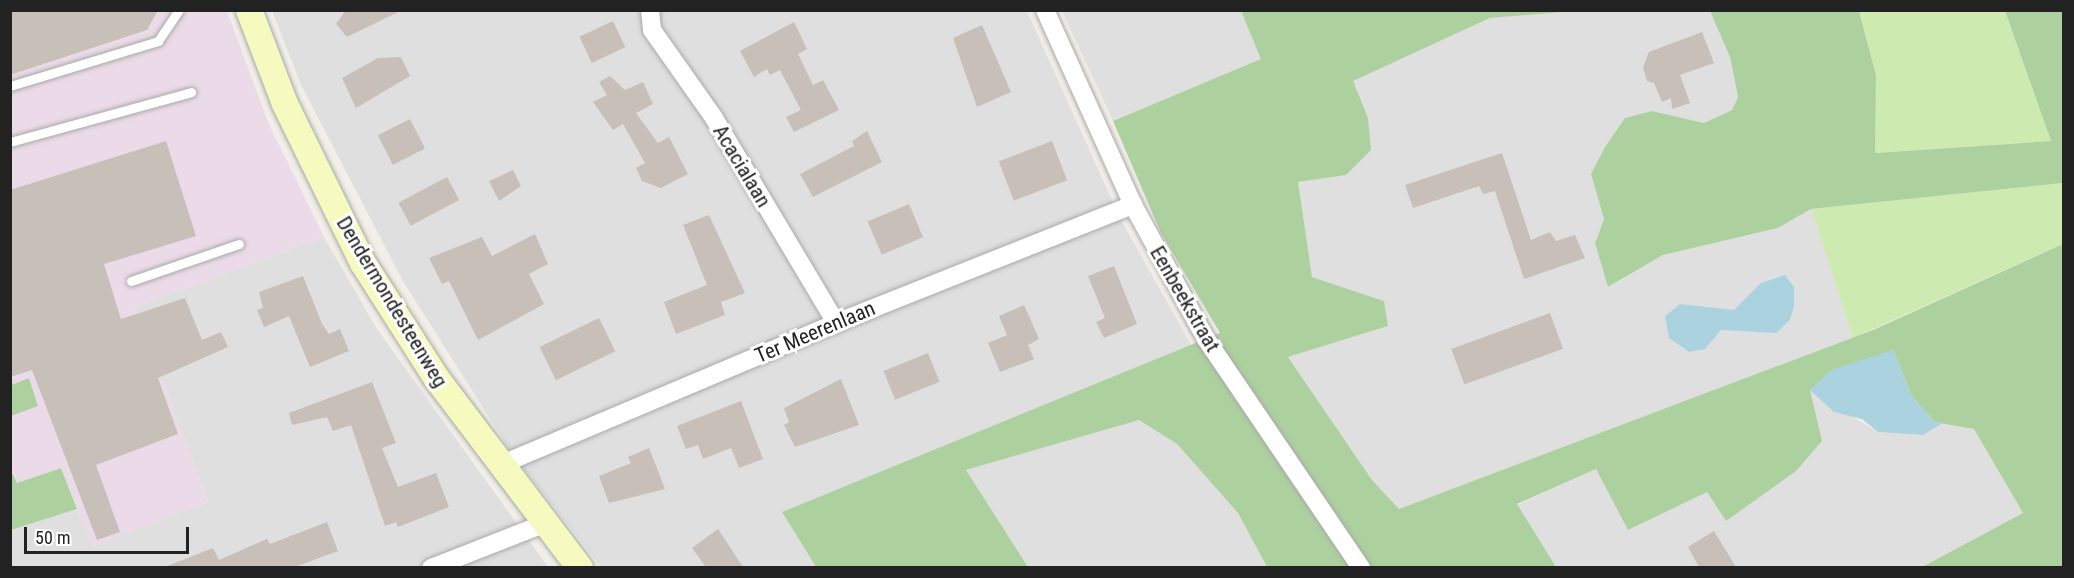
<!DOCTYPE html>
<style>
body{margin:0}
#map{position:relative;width:2074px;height:578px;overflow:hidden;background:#f2efe9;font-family:"Roboto Condensed",sans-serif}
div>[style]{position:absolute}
.residential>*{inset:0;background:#e0dfdf}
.industrial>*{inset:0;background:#ebdbe8}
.grass>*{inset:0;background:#cdebb0}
.forest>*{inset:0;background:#add19e}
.water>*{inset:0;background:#aad3df}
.building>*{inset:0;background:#c7bfb8;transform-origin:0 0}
.roads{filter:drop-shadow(0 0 2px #a9a9a9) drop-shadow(0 0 2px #a9a9a9)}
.lane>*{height:9px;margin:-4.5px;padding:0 4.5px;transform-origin:4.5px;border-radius:4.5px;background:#fff}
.street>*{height:18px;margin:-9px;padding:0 9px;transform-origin:9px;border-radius:9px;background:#fff}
.secondary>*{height:26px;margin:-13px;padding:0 13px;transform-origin:13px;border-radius:13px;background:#f7fabf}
span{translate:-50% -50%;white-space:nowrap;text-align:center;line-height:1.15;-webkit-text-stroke:6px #fff;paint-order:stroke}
.street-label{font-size:21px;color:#222}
.frame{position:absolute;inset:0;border:12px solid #222;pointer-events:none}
.scale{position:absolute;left:24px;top:527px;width:165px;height:27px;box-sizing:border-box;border:3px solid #222;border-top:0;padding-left:8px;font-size:18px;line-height:21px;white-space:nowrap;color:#222;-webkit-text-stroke:4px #fff;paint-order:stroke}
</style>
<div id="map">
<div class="residential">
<div style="clip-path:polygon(1574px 10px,1710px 11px,1730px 57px,1738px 97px,1732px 110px,1704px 123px,1652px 111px,1626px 118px,1605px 147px,1591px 174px,1604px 219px,1595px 243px,1609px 287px,1663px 255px,1778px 228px,1811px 209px,1853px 338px,1399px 509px,1372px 480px,1288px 357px,1388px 326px,1384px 301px,1312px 277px,1297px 182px,1346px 175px,1368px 118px,1352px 81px,1490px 18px)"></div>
<div style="clip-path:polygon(272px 11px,1027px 11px,1120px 218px,1193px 348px,782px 512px,816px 567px,601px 567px,509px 449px,403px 281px,301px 85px)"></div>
<div style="clip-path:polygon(1062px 11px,1241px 11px,1262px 59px,1113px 121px)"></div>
<div style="clip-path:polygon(324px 237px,377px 329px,548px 567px,11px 568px,11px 530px,77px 509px,93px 546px,208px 502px,135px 307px)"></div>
<div style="clip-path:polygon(1810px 390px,1878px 432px,1923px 435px,1943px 423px,1974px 429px,2023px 513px,1922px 567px,1556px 568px,1517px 505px,1596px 469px,1707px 492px,1726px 521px)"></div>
<div style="clip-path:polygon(1139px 420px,1177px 444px,1238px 513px,1267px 567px,1028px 567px,966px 470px)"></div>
</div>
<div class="industrial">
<div style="clip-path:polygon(11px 11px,227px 11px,268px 122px,324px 237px,135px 307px,208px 502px,92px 547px,61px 468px,17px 483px,11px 468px,10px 416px,38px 406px,29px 378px,11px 385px)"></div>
</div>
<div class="grass">
<div style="clip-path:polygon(1859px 11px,2005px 11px,2051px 141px,1874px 153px,1876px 75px)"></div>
<div style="clip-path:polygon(2063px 183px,2063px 244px,1853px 338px,1811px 209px)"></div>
</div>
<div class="forest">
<div style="clip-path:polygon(1241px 11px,1574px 11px,1490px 18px,1353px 81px,1368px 118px,1371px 150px,1346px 175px,1298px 182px,1312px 277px,1384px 301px,1388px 326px,1288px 357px,1372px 480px,1399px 509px,1873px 330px,2063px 244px,2063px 567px,1922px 567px,2023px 513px,1974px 429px,1934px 422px,1911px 395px,1893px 350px,1810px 390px,1822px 441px,1796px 471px,1726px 521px,1707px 492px,1628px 530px,1596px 469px,1517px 504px,1556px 567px,1267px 567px,1238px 513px,1177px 444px,1139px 420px,966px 470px,1028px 567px,816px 567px,782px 512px,1220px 333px,1161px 233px,1113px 121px,1261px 59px)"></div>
<div style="clip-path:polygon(1710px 11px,1859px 11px,1876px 75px,1875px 153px,2051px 141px,2005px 11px,2063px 11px,2063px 183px,1811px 209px,1778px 228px,1663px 255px,1608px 287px,1595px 243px,1604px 219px,1591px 174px,1605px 147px,1625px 118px,1652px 111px,1704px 123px,1732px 110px,1738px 97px,1730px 57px)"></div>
<div style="clip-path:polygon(29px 378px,38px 406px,11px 416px,11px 385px)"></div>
<div style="clip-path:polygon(10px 468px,17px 483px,61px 468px,77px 509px,11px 530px)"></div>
</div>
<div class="water">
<div style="clip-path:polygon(1785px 275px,1794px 287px,1794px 306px,1790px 320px,1776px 333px,1721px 330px,1705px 349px,1689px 352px,1669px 338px,1665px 316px,1680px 304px,1734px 310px,1761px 283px)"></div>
<div style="clip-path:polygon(1893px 350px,1911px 395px,1934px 422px,1943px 423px,1923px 435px,1878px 432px,1862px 419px,1834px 412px,1810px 390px,1831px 370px)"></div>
</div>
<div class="building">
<div style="clip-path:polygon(10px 10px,158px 10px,147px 30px,10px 75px)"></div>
<div style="clip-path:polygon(346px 10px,402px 10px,347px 37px,336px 24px)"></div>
<div style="left:613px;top:21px;width:29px;height:37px;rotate:65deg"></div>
<div style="clip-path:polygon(794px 22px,807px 49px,798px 54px,813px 85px,823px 80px,839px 110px,794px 132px,786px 117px,801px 110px,780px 70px,770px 75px,767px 69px,754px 77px,740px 51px)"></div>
<div style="clip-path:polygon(982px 25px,1011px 92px,977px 107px,953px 38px)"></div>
<div style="clip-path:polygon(1702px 32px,1714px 63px,1680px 75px,1690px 103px,1672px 109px,1671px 98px,1662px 102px,1654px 83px,1647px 81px,1643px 67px,1649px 52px)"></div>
<div style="clip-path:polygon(401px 57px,410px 76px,356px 108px,342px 78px,378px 58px)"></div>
<div style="clip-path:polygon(610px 76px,625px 90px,643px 82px,653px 104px,636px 113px,658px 143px,669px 137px,688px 174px,661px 188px,642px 181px,636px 168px,645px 163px,623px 124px,613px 130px,593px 102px,607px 95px,599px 82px)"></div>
<div style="left:410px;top:119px;width:33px;height:36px;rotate:63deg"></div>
<div style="clip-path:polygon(867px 131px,882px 162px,813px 197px,800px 174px,854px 146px,852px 141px)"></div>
<div style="clip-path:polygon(166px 141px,196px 236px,104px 264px,121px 319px,185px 298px,202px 340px,221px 332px,228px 347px,158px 378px,178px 434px,96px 465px,120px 532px,97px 540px,32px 370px,10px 377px,10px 190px)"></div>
<div style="left:1052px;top:141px;width:42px;height:57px;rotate:69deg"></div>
<div style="clip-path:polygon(1502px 153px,1531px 240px,1550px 232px,1556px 241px,1575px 235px,1585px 258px,1524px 279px,1495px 191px,1483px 194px,1479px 186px,1413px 208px,1405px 185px)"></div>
<div style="clip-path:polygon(513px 170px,521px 186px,499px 201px,489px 181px)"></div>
<div style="left:447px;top:177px;width:26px;height:55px;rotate:62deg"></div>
<div style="left:909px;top:204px;width:36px;height:45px;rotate:67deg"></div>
<div style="clip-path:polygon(709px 215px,745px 293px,721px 302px,725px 315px,676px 334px,664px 302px,707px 285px,683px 225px)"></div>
<div style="clip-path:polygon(535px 234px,548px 264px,529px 274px,544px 304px,478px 340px,449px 281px,442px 284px,429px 258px,482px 237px,492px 256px)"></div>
<div style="clip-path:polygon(1114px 266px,1137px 324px,1104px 338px,1096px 322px,1105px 318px,1088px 276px)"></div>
<div style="clip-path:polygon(303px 276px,322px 324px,329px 334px,340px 329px,349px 351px,310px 367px,289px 316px,264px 327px,257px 310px,263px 308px,259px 292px)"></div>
<div style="clip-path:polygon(1024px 305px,1039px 339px,1028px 345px,1034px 359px,1000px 372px,988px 343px,1007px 335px,999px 316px)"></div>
<div style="left:1550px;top:313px;width:38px;height:105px;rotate:70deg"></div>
<div style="left:599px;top:318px;width:37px;height:66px;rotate:64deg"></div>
<div style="left:928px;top:353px;width:31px;height:48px;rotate:68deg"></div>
<div style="clip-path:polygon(841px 379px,859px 425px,795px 447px,784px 425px,789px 422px,784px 408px)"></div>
<div style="clip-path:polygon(372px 382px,396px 443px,382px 448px,398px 487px,436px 473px,449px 507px,398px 527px,396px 522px,385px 526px,351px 425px,333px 431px,327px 417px,292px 425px,289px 413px)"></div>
<div style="clip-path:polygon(741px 401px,763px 459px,739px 468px,731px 448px,703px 459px,698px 445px,686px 449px,677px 426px)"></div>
<div style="clip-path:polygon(649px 448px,665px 489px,609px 503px,599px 476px,631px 463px,628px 457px)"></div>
<div style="clip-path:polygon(327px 522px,338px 551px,295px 567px,165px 567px,213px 548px,219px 560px,267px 539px,270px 544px)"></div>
<div style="clip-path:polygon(718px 529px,743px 567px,706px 567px,692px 548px)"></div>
<div style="clip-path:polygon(1714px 531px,1736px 567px,1699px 567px,1688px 547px)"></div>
</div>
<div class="roads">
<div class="lane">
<div style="left:10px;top:86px;width:155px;rotate:-16.9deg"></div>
<div style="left:158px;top:41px;width:37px;rotate:-56deg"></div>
<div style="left:10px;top:142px;width:188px;rotate:-15.4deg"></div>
<div style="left:131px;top:281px;width:114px;rotate:-18.9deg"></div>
</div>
<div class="street">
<div style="left:650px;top:10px;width:20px;rotate:84deg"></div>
<div style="left:652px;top:30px;width:108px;rotate:54.8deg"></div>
<div style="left:714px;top:118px;width:239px;rotate:59.2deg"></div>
<div style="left:1045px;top:10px;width:214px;rotate:65.7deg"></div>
<div style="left:1133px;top:205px;width:153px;rotate:61.4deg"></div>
<div style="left:1206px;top:339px;width:277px;rotate:55.9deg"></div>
<div style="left:500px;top:465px;width:365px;rotate:-22.9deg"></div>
<div style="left:836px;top:323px;width:320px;rotate:-21.7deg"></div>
<div style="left:431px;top:568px;width:123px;rotate:-21.4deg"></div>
</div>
<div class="secondary">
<div style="left:249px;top:10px;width:101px;rotate:69deg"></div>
<div style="left:285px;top:104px;width:177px;rotate:63.9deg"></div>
<div style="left:363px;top:263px;width:138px;rotate:57.5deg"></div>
<div style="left:437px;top:379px;width:237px;rotate:52.9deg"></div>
</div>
</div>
<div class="street-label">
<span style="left:742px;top:166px;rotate:59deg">Acacialaan</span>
<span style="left:1185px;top:299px;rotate:60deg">Eenbeekstraat</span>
<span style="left:392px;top:302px;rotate:59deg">Dendermondesteenweg</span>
<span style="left:815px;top:332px;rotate:-23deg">Ter Meerenlaan</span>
</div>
<div class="frame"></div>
<div class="scale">50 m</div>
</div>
